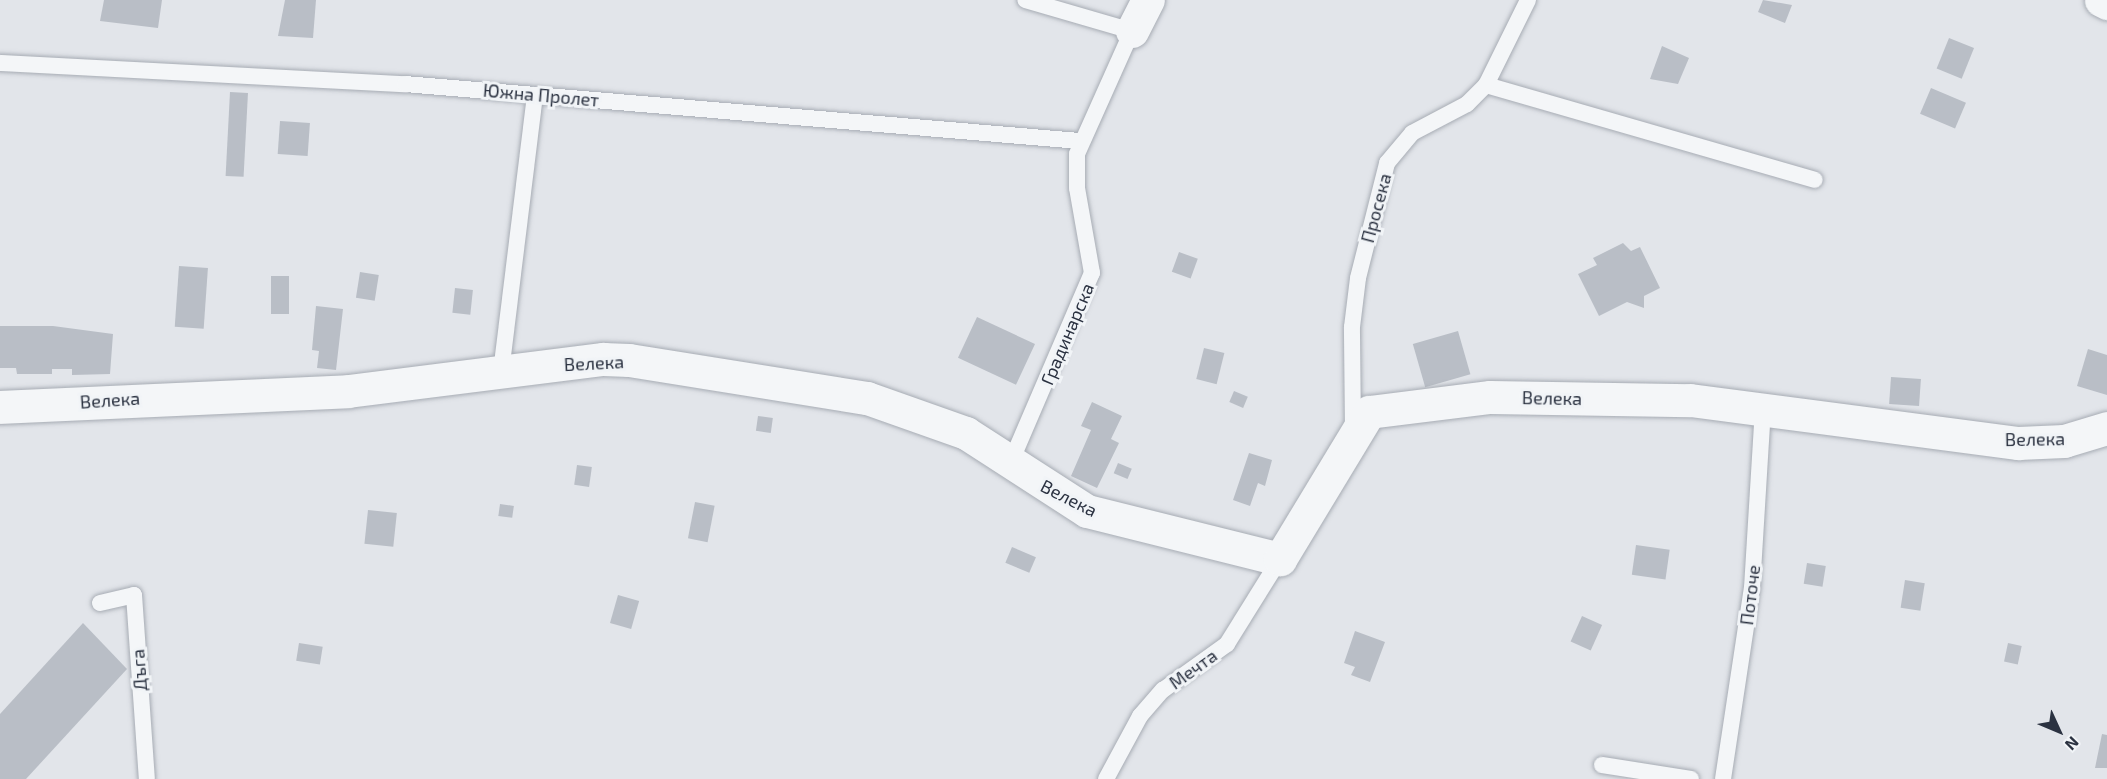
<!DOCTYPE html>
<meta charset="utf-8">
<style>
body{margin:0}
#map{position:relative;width:2107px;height:779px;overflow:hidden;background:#e2e5ea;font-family:"Exo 2",sans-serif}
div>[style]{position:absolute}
.building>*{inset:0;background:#b9bec6;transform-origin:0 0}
.roads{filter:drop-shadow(0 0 2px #a7acb4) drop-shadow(0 0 2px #a7acb4)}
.service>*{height:16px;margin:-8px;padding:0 8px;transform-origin:8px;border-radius:8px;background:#f4f6f8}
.minor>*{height:33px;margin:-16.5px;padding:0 16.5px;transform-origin:16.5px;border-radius:16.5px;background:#f4f6f8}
span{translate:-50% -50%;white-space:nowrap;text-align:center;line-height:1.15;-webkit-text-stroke:6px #f1f4f7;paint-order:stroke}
.street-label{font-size:18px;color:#2b3241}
.north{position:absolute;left:2029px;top:701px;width:60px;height:60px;-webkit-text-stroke:4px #f1f4f7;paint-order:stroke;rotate:134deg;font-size:16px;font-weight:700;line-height:24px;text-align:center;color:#2b3241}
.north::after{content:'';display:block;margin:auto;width:21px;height:27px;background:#2b3241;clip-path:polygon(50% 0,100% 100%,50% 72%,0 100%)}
</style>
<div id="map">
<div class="building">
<div style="clip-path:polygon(104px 0,162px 0,158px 28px,100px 21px)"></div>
<div style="clip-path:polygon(285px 0,316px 0,313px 38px,278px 36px)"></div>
<div style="clip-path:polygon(1763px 0,1792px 5px,1785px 23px,1758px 12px)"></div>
<div style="left:1949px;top:38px;width:27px;height:33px;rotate:22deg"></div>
<div style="clip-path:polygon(1662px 46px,1689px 58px,1678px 84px,1650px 79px)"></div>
<div style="left:1931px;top:88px;width:38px;height:28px;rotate:23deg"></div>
<div style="left:230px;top:92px;width:18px;height:84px;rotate:3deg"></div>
<div style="left:280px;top:121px;width:30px;height:33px;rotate:4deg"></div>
<div style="clip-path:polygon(1623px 243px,1631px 251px,1640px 247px,1660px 288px,1644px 296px,1644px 308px,1627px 302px,1599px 316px,1578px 274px,1597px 265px,1593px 258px)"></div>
<div style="left:1179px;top:252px;width:20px;height:21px;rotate:20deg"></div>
<div style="left:179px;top:266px;width:29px;height:61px;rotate:4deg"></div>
<div style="left:360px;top:272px;width:19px;height:26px;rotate:9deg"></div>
<div style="left:271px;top:276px;width:18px;height:38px"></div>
<div style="left:455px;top:288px;width:18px;height:25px;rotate:6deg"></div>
<div style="clip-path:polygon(316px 306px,343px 309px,336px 370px,317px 368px,319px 351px,312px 350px)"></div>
<div style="left:977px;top:317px;width:64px;height:45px;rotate:25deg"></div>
<div style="clip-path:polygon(0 326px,53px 326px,113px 334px,110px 374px,72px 375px,72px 369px,52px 369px,52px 374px,17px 374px,16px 368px,0 368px)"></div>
<div style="left:1458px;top:331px;width:45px;height:47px;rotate:74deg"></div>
<div style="left:1204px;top:348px;width:21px;height:32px;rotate:14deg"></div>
<div style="clip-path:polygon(2088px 349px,2107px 355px,2107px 395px,2077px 386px)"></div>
<div style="left:1891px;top:377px;width:30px;height:27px;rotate:4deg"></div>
<div style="left:1234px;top:391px;width:15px;height:12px;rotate:23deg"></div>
<div style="clip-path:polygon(1092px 402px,1122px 416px,1111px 439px,1119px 443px,1097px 488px,1071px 476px,1091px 430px,1081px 426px)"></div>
<div style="left:758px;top:416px;width:15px;height:15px;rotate:8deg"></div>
<div style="clip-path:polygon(1249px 453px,1272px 460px,1265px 486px,1258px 483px,1250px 506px,1233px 500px)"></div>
<div style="left:1118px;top:463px;width:15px;height:11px;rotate:23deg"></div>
<div style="left:577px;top:465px;width:15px;height:20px;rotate:8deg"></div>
<div style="left:695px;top:502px;width:20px;height:37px;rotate:11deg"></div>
<div style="left:500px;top:504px;width:14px;height:12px;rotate:8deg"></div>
<div style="left:368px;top:510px;width:29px;height:34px;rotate:6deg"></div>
<div style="left:1636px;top:545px;width:34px;height:30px;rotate:8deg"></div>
<div style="left:1012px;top:547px;width:26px;height:17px;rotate:23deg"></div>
<div style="left:1807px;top:563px;width:19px;height:21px;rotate:9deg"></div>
<div style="left:1905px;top:580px;width:20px;height:28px;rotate:9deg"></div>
<div style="left:618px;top:595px;width:22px;height:29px;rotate:16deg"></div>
<div style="left:1582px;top:616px;width:22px;height:28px;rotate:24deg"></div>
<div style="clip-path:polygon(83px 623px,127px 669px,26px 779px,0 779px,0 714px)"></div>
<div style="clip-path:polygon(1355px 631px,1385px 642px,1370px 682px,1351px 675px,1355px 667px,1344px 663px)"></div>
<div style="left:299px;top:643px;width:24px;height:18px;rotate:9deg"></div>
<div style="left:2008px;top:643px;width:14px;height:19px;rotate:12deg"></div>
<div style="clip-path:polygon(2102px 734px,2107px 735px,2107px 768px,2095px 768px)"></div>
</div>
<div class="roads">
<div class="service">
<div style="left:0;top:63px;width:406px;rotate:3deg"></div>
<div style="left:405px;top:84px;width:677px;rotate:4.83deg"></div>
<div style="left:1486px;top:85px;width:342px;rotate:16.1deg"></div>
<div style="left:501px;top:372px;width:279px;rotate:-83deg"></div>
<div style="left:1353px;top:430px;width:103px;rotate:-90.6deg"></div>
<div style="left:1352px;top:327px;width:49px;rotate:-83deg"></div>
<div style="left:1358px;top:278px;width:119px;rotate:-75.8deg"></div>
<div style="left:1387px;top:163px;width:39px;rotate:-50deg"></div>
<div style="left:1412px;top:133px;width:62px;rotate:-27.8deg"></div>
<div style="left:1467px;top:104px;width:27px;rotate:-45deg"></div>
<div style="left:1486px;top:85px;width:95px;rotate:-63.7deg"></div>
<div style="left:1010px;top:464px;width:208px;rotate:-66.8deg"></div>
<div style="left:1092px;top:273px;width:86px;rotate:-100deg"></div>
<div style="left:1077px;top:188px;width:34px;rotate:-90deg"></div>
<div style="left:1077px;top:154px;width:135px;rotate:-65.9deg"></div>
<div style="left:1132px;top:31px;width:111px;rotate:-163.8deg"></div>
<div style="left:100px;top:603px;width:35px;rotate:-13deg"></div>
<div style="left:134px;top:595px;width:184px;rotate:86deg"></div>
<div style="left:1602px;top:765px;width:90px;rotate:8.9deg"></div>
<div style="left:1106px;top:779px;width:72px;rotate:-61.6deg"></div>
<div style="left:1140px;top:716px;width:35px;rotate:-49deg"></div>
<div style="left:1163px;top:690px;width:79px;rotate:-35.7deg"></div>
<div style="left:1227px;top:644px;width:100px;rotate:-58.1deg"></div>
<div style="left:1723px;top:779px;width:193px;rotate:-81.4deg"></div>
<div style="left:1752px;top:588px;width:178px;rotate:-86.5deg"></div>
</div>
<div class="minor">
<div style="left:2101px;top:0;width:7px;rotate:27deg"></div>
<div style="left:1132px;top:31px;width:35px;rotate:-63deg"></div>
<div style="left:0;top:407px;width:348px;rotate:-2.6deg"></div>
<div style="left:348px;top:391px;width:257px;rotate:-7.2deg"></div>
<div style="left:603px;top:359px;width:26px;rotate:2deg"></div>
<div style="left:629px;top:360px;width:241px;rotate:9.1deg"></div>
<div style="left:867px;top:398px;width:105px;rotate:19.5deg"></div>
<div style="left:966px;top:433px;width:144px;rotate:32.8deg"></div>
<div style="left:1087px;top:511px;width:199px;rotate:14deg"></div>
<div style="left:1280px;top:559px;width:172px;rotate:-58.8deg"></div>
<div style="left:1369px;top:412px;width:122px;rotate:-7.1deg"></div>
<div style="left:1490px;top:397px;width:200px;rotate:0.9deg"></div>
<div style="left:1690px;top:400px;width:331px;rotate:7.5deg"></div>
<div style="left:2018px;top:443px;width:46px;rotate:-2.5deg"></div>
<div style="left:2064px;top:441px;width:45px;rotate:-16.8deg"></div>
</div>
</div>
<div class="street-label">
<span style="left:541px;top:95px;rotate:5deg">Южна Пролет</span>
<span style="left:1376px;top:208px;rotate:-75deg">Просека</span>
<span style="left:1067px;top:334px;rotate:-67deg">Градинарска</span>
<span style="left:594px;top:363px;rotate:-3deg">Велека</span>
<span style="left:1552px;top:398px;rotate:1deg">Велека</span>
<span style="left:110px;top:400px;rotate:-4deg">Велека</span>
<span style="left:2035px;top:439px;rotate:-1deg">Велека</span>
<span style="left:1069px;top:498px;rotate:27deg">Велека</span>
<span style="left:1750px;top:595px;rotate:-83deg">Поточе</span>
<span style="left:1193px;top:669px;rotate:-36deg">Мечта</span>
<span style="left:139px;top:670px;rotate:-94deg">Дъга</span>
</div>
<div class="north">N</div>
</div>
